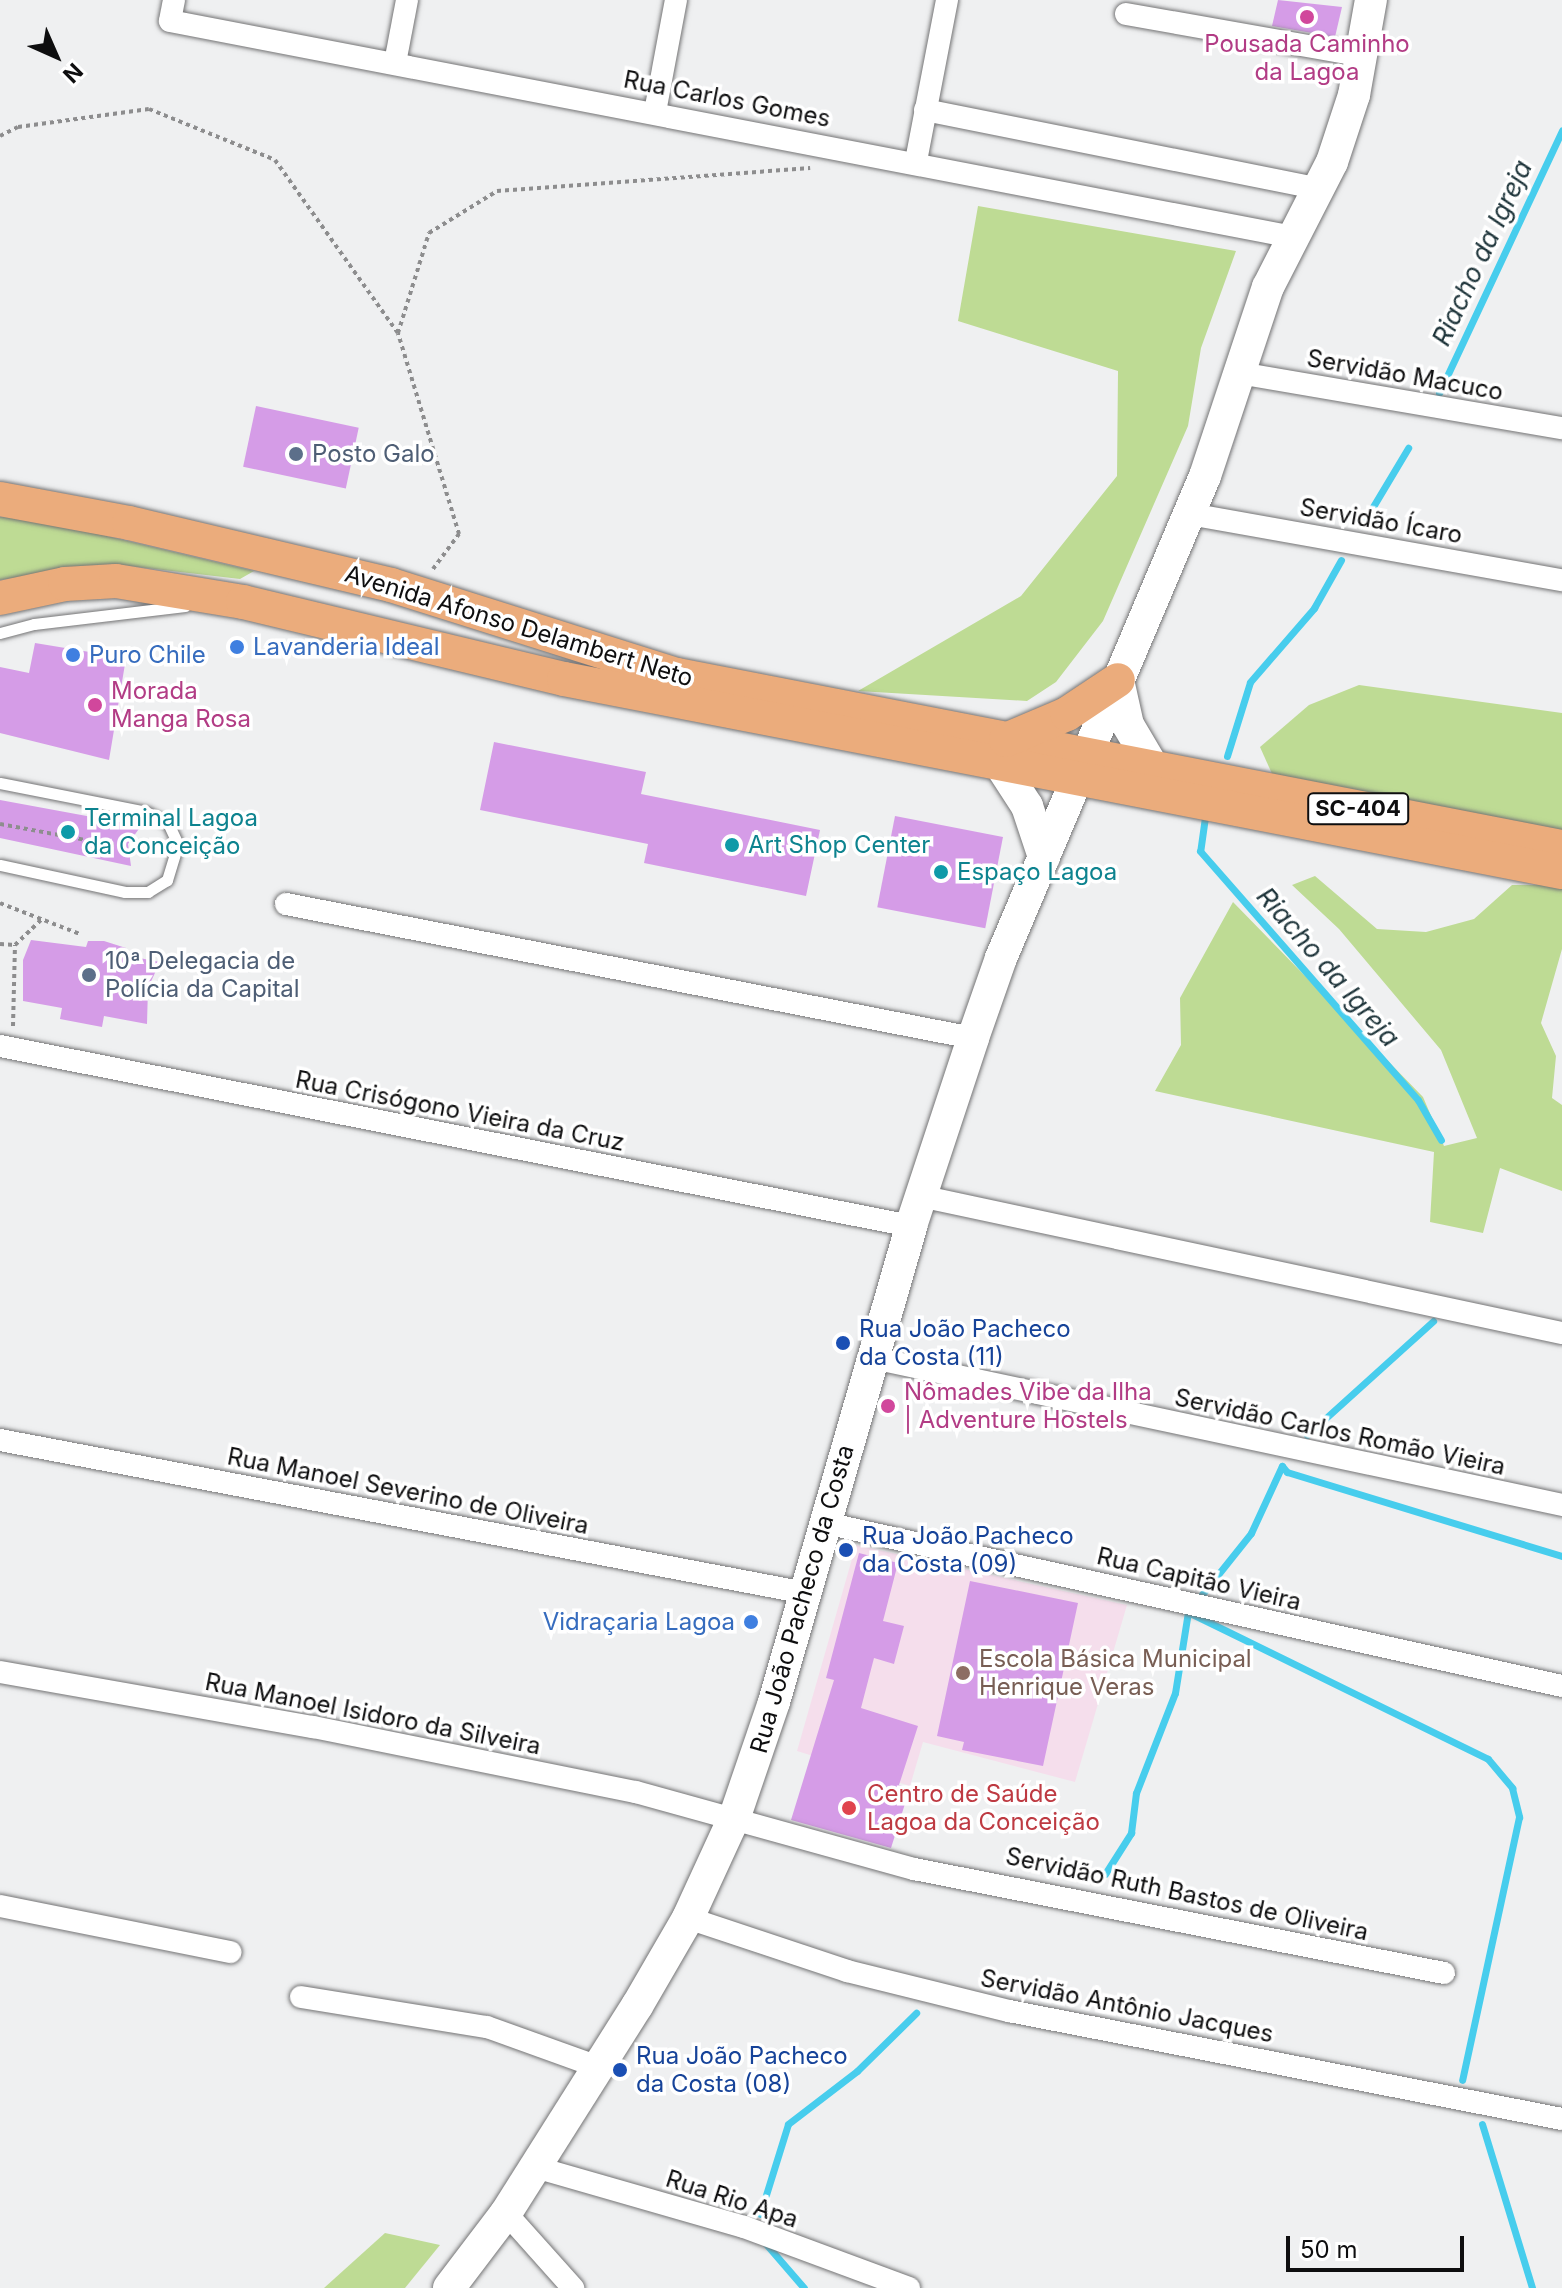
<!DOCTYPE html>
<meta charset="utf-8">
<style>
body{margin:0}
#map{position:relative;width:1562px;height:2288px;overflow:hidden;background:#eff0f1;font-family:Inter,sans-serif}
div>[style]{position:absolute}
.education>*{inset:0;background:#f5deec}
.green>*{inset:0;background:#bedb94}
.stream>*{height:7px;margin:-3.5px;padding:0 3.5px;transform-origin:3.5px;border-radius:3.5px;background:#47cded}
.building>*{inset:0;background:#d59ce7;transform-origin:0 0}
.path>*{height:4px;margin-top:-2px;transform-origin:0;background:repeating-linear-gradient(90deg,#8d8d8e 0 4px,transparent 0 8px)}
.roads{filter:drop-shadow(0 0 2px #747475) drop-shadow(0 0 2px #747475)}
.lane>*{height:11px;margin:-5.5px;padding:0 5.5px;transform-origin:5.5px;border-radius:5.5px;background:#fff}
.street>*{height:22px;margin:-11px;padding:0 11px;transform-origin:11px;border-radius:11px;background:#fff}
.secondary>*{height:32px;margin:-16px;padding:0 16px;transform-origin:16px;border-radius:16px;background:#fff}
.primary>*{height:34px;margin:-17px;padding:0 17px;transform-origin:17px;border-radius:17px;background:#ebac7c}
.dots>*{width:22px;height:22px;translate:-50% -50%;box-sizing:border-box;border:4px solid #fff;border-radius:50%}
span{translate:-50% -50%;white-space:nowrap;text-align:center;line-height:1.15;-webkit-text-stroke:7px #fff;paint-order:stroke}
.shield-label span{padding:2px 6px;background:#fff;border:2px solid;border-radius:6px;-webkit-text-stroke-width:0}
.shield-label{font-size:22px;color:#0e0e0f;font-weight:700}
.hotel-label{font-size:24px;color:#b23c85}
.left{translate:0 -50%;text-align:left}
.street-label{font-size:24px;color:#0e0e0f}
.service-label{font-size:24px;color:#4e5e75}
.shop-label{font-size:24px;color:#366cbe}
.right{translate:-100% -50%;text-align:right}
.culture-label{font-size:24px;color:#0d838f}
.transit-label{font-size:24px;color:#164399}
.education-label{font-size:24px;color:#785e54}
.health-label{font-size:24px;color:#be3a42}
.water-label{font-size:26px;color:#1e343a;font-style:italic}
.north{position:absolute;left:16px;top:16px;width:80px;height:80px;-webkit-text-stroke:6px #fff;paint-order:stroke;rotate:135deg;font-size:22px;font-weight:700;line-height:32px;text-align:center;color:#0e0e0f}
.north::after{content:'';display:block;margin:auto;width:28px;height:36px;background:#0e0e0f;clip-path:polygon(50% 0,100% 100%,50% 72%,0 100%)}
.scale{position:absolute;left:1286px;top:2236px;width:178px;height:36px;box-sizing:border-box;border:4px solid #0e0e0f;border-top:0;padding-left:10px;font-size:24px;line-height:28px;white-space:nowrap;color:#0e0e0f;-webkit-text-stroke:6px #fff;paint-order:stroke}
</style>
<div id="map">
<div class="education">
<div style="clip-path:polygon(856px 1545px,1127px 1605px,1075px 1782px,923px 1742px,910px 1786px,797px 1751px)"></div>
</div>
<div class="green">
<div style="clip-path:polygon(978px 206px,1236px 251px,1201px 348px,1188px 426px,1103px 621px,1056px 682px,1027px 701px,858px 691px,1021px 596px,1117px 476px,1118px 371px,958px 321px)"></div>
<div style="clip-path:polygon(0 517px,35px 519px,254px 571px,240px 579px,112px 564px,0 580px)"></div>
<div style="clip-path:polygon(1359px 685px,1562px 713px,1562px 834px,1273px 776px,1260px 747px,1309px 705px)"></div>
<div style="clip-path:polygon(1315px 876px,1377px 929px,1426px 932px,1474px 919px,1512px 885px,1562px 885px,1562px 949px,1541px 1023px,1556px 1056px,1552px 1098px,1562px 1105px,1562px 1191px,1500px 1168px,1483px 1233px,1430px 1222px,1434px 1152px,1155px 1091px,1181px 1045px,1180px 998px,1233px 902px,1423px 1097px,1444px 1146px,1477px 1138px,1441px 1050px,1339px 929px,1292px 885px)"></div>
<div style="clip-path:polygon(385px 2233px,440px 2245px,405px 2288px,324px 2288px)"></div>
</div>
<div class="stream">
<div style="left:1439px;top:393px;width:290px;rotate:-64.9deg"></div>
<div style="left:1362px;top:525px;width:90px;rotate:-59.1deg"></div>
<div style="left:1227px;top:756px;width:77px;rotate:-72.7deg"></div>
<div style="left:1250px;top:682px;width:98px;rotate:-49.1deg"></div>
<div style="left:1314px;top:608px;width:55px;rotate:-60.6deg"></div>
<div style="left:1205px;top:817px;width:34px;rotate:98deg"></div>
<div style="left:1200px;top:851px;width:331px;rotate:48.8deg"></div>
<div style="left:1418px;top:1100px;width:46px;rotate:60.1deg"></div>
<div style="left:1307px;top:1435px;width:170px;rotate:-42.1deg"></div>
<div style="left:1188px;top:1612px;width:334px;rotate:26.1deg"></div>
<div style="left:1488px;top:1759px;width:38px;rotate:50deg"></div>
<div style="left:1512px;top:1788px;width:30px;rotate:76deg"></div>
<div style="left:1519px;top:1817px;width:269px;rotate:102.2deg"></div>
<div style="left:1105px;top:1874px;width:49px;rotate:-57.6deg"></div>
<div style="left:1131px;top:1833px;width:40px;rotate:-82.9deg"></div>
<div style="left:1136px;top:1793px;width:107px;rotate:-68.7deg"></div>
<div style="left:1175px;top:1693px;width:82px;rotate:-80.9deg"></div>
<div style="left:1188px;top:1612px;width:101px;rotate:-51.4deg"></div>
<div style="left:1251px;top:1533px;width:74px;rotate:-65.2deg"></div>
<div style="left:1282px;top:1466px;width:8px;rotate:50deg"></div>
<div style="left:1287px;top:1472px;width:288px;rotate:17deg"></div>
<div style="left:1482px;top:2124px;width:171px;rotate:73deg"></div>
<div style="left:760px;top:2214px;width:94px;rotate:-72.7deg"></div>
<div style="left:788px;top:2124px;width:87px;rotate:-37.5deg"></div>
<div style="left:857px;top:2071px;width:83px;rotate:-44.5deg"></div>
<div style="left:766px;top:2244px;width:58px;rotate:49.2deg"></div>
</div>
<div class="building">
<div style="clip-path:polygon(1278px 0,1342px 7px,1335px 37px,1272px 26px)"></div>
<div style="left:256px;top:406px;width:105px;height:62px;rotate:12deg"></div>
<div style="clip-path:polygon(35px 643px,126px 658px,109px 760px,0 733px,0 667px,29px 673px)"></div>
<div style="clip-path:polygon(494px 742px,646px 772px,641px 794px,820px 830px,806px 896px,644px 863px,648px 844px,480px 810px)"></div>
<div style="clip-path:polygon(0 800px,141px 826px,128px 844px,131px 866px,0 838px)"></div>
<div style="left:895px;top:816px;width:110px;height:93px;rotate:11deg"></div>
<div style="clip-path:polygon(31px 940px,86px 947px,88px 941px,104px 941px,126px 948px,124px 955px,160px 962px,148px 988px,147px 1024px,104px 1016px,102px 1027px,60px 1019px,62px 1008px,23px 1001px,23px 960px)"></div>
<div style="clip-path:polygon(859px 1553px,898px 1563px,883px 1621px,904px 1626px,894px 1664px,874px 1658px,861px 1708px,918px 1726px,899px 1785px,910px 1788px,891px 1848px,791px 1820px,834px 1680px,826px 1678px)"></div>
<div style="clip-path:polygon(970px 1581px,1078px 1603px,1043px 1766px,962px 1750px,964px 1742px,937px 1736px)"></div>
</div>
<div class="path">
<div style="left:0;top:136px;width:20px;rotate:-27deg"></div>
<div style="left:18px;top:127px;width:132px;rotate:-7.8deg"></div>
<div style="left:149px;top:109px;width:136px;rotate:22deg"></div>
<div style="left:275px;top:160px;width:212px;rotate:54.6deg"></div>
<div style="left:433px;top:569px;width:44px;rotate:-53.4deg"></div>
<div style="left:459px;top:534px;width:210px;rotate:-106.9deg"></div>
<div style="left:398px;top:333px;width:105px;rotate:-72.8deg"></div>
<div style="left:429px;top:233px;width:80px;rotate:-31.7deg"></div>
<div style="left:497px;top:191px;width:314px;rotate:-4.2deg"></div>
<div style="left:0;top:824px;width:119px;rotate:10.6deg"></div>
<div style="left:0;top:903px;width:86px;rotate:21.2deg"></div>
<div style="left:0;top:944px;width:15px;rotate:4deg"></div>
<div style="left:13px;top:1026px;width:81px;rotate:-88.6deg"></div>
<div style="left:15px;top:945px;width:36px;rotate:-44deg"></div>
</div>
<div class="roads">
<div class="lane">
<div style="left:0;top:633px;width:35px;rotate:-15deg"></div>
<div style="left:34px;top:624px;width:152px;rotate:-6.8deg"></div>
<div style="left:0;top:783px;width:149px;rotate:11.2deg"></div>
<div style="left:146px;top:812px;width:25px;rotate:27deg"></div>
<div style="left:168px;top:823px;width:23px;rotate:65deg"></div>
<div style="left:178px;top:844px;width:38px;rotate:107deg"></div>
<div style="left:167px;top:880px;width:22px;rotate:148deg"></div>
<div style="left:148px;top:892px;width:23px;rotate:180deg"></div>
<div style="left:125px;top:892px;width:128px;rotate:-167.8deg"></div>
</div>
<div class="street">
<div style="left:174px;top:0;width:21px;rotate:101deg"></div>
<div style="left:170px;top:21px;width:1144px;rotate:10.89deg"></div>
<div style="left:1126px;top:14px;width:241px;rotate:10deg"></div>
<div style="left:395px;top:63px;width:64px;rotate:-79.2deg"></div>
<div style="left:925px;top:110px;width:402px;rotate:11.3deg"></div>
<div style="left:655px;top:112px;width:114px;rotate:-79.4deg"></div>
<div style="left:916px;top:161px;width:164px;rotate:-79.1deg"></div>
<div style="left:1239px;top:373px;width:328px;rotate:9.7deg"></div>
<div style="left:1190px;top:514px;width:378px;rotate:10.1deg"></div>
<div style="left:286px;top:904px;width:700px;rotate:11.04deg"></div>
<div style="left:0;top:1046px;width:929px;rotate:11.18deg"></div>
<div style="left:920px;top:1196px;width:656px;rotate:12.05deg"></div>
<div style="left:873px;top:1358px;width:705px;rotate:12.04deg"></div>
<div style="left:0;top:1440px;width:820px;rotate:10.75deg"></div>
<div style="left:825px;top:1523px;width:755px;rotate:12.47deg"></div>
<div style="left:0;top:1672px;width:318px;rotate:10deg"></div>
<div style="left:313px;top:1727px;width:329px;rotate:11.4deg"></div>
<div style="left:636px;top:1792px;width:288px;rotate:15.5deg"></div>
<div style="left:914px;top:1869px;width:540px;rotate:11.1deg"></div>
<div style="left:0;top:1906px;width:235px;rotate:11.3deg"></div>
<div style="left:688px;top:1918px;width:168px;rotate:18.4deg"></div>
<div style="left:847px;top:1971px;width:167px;rotate:13.9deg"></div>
<div style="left:1009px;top:2011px;width:563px;rotate:11.05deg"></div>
<div style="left:301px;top:1997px;width:188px;rotate:9.2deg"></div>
<div style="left:487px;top:2027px;width:118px;rotate:19.8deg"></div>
<div style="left:535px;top:2167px;width:217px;rotate:16deg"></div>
<div style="left:744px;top:2227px;width:176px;rotate:20.3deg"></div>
<div style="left:506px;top:2213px;width:101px;rotate:48.2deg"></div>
</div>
<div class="secondary">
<div style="left:1118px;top:680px;width:46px;rotate:77.5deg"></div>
<div style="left:1128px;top:725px;width:51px;rotate:59.4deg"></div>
<div style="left:1001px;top:766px;width:48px;rotate:57deg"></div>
<div style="left:1027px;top:806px;width:54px;rotate:71.6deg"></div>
<div style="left:449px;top:2288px;width:94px;rotate:-52.8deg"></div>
<div style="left:506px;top:2213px;width:245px;rotate:-57.7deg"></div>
<div style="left:637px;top:2006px;width:102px;rotate:-59.9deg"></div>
<div style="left:688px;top:1918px;width:112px;rotate:-65.3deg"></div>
<div style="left:735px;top:1816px;width:120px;rotate:-71.1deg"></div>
<div style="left:774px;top:1702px;width:495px;rotate:-73.9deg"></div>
<div style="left:911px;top:1226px;width:198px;rotate:-71.7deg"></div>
<div style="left:973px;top:1038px;width:85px;rotate:-70.7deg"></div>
<div style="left:1001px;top:958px;width:523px;rotate:-67.06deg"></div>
<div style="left:1205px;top:476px;width:199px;rotate:-71.6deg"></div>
<div style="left:1268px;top:287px;width:140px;rotate:-62.9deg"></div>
<div style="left:1332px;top:162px;width:71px;rotate:-71.8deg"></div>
<div style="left:1354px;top:95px;width:97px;rotate:-79.9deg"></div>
</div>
<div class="primary">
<div style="left:0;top:499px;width:131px;rotate:10.5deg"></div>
<div style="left:129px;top:523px;width:269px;rotate:13.3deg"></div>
<div style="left:391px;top:585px;width:300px;rotate:17.5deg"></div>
<div style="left:677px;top:675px;width:902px;rotate:11deg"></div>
<div style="left:0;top:598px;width:66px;rotate:-12.2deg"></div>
<div style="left:65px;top:584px;width:51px;rotate:-3.4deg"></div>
<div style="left:116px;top:581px;width:129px;rotate:9.4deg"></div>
<div style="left:243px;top:602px;width:330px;rotate:13.5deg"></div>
<div style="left:564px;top:679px;width:1016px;rotate:10.95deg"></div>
<div style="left:1006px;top:740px;width:66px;rotate:-23.1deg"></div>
<div style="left:1067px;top:714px;width:61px;rotate:-33.7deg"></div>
</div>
</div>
<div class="dots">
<div style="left:1307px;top:17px;background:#d1479c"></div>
<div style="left:296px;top:454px;background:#5c6f8a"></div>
<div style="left:237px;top:647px;background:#3f7fe0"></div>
<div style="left:73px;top:655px;background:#3f7fe0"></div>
<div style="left:95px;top:705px;background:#d1479c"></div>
<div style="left:68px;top:832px;background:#0f9aa8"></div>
<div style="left:732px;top:845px;background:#0f9aa8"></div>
<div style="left:941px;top:872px;background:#0f9aa8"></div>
<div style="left:89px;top:975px;background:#5c6f8a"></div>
<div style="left:843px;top:1343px;background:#1a4fb4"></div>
<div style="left:888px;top:1406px;background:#d1479c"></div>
<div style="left:846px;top:1550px;background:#1a4fb4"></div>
<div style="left:751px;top:1622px;background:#3f7fe0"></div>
<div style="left:963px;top:1673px;background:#8d6e63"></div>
<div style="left:849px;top:1808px;background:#e0444e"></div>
<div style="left:620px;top:2070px;background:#1a4fb4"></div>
</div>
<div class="shield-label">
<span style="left:1358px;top:809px">SC-404</span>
</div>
<div class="hotel-label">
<span style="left:1307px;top:58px">Pousada Caminho<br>da Lagoa</span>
<span class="left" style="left:111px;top:705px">Morada<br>Manga Rosa</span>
<span class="left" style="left:904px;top:1406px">Nômades Vibe da Ilha<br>| Adventure Hostels</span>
</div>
<div class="street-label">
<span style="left:727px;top:99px;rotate:11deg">Rua Carlos Gomes</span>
<span style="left:1405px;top:375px;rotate:10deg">Servidão Macuco</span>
<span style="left:1381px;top:521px;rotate:10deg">Servidão Ícaro</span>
<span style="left:519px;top:626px;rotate:17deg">Avenida Afonso Delambert Neto</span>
<span style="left:460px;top:1111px;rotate:11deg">Rua Crisógono Vieira da Cruz</span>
<span style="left:1340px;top:1432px;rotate:12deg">Servidão Carlos Romão Vieira</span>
<span style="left:408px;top:1491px;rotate:11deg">Rua Manoel Severino de Oliveira</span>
<span style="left:1199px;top:1579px;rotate:13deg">Rua Capitão Vieira</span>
<span style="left:802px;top:1599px;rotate:-74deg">Rua João Pacheco da Costa</span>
<span style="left:373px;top:1714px;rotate:11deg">Rua Manoel Isidoro da Silveira</span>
<span style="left:1187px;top:1894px;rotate:12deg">Servidão Ruth Bastos de Oliveira</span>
<span style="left:1127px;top:2006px;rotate:11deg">Servidão Antônio Jacques</span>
<span style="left:732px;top:2199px;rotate:18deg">Rua Rio Apa</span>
</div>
<div class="service-label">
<span class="left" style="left:312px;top:454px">Posto Galo</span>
<span class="left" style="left:105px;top:975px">10ª Delegacia de<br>Polícia da Capital</span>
</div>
<div class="shop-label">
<span class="left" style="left:253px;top:647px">Lavanderia Ideal</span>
<span class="left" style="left:89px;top:655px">Puro Chile</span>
<span class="right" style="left:735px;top:1622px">Vidraçaria Lagoa</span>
</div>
<div class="culture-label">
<span class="left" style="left:84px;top:832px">Terminal Lagoa<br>da Conceição</span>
<span class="left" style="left:748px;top:845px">Art Shop Center</span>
<span class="left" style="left:957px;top:872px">Espaço Lagoa</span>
</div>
<div class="transit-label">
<span class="left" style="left:859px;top:1343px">Rua João Pacheco<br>da Costa (11)</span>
<span class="left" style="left:862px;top:1550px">Rua João Pacheco<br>da Costa (09)</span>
<span class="left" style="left:636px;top:2070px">Rua João Pacheco<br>da Costa (08)</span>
</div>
<div class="education-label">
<span class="left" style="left:979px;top:1673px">Escola Básica Municipal<br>Henrique Veras</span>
</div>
<div class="health-label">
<span class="left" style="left:867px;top:1808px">Centro de Saúde<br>Lagoa da Conceição</span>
</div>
<div class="water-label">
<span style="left:1482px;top:253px;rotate:-65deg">Riacho da Igreja</span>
<span style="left:1328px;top:967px;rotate:49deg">Riacho da Igreja</span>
</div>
<div class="north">N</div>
<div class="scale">50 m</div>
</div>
